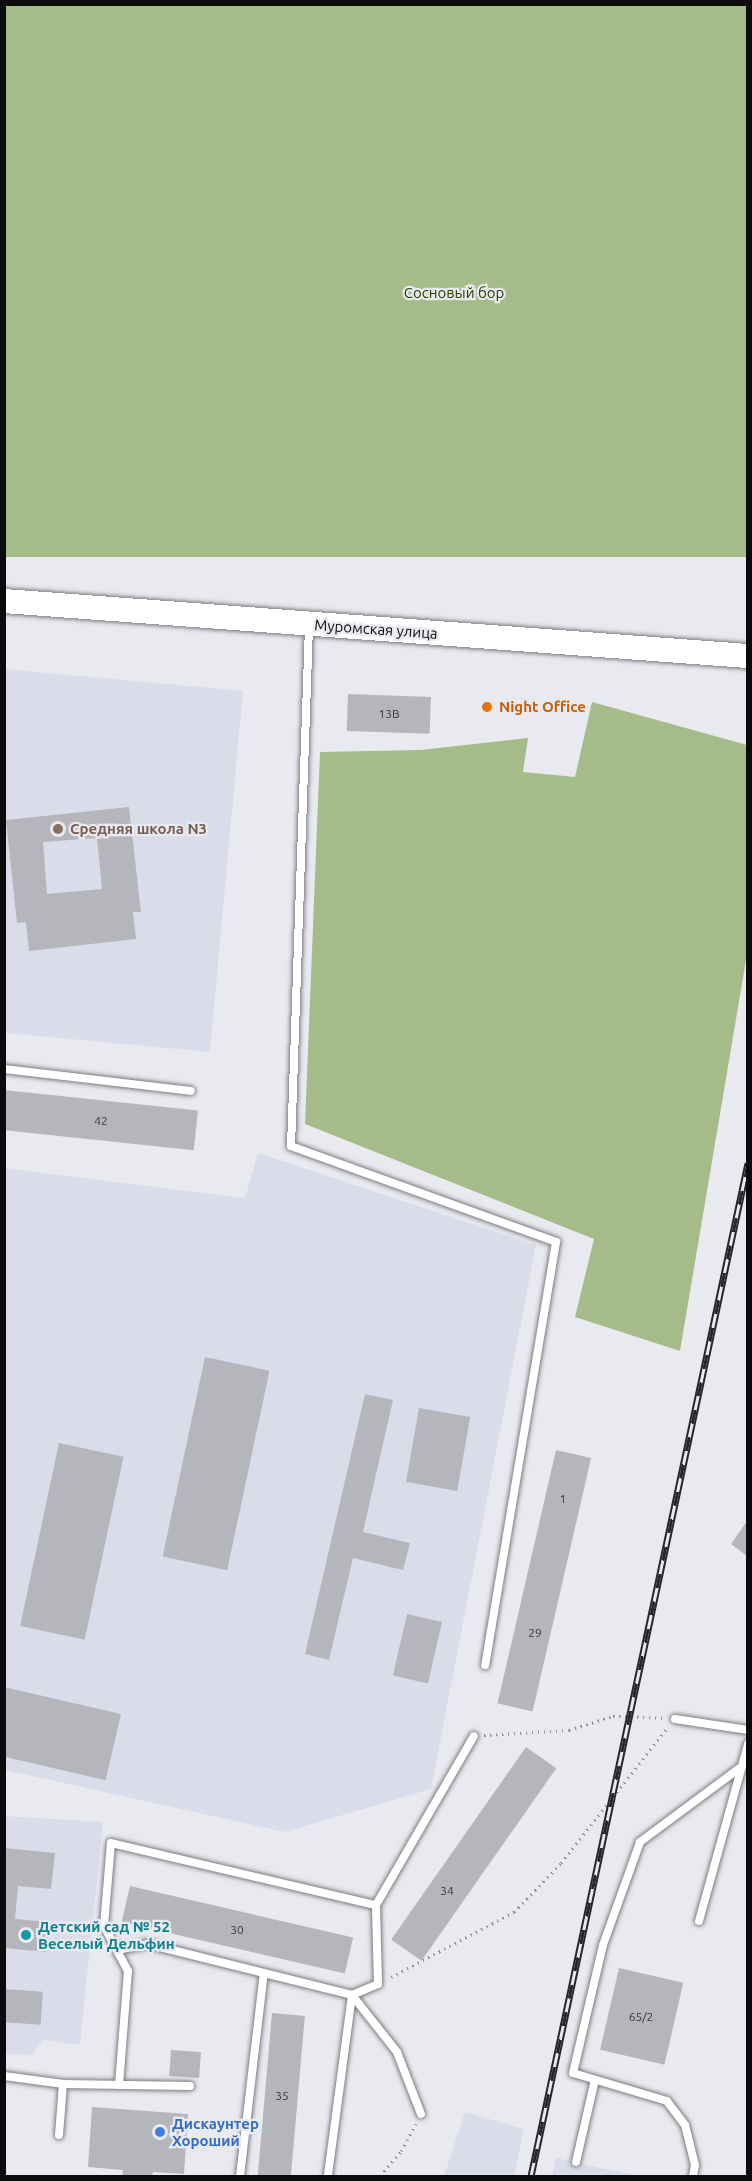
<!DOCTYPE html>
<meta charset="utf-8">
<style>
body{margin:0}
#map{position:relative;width:752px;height:2181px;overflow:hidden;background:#e9eaef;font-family:Ubuntu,sans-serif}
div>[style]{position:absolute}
.built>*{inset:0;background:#dadde9}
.forest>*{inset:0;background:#a6bb8a;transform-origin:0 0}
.building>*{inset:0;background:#b5b6bb;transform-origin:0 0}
.path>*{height:3px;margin-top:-1.5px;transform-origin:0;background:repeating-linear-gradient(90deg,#959599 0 1.5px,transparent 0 6px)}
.roads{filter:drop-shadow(0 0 2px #7c7d82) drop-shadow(0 0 2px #7c7d82)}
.service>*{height:8px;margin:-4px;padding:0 4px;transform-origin:4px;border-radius:4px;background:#fff}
.primary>*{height:24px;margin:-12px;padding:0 12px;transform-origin:12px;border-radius:12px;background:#fff}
.rail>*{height:7px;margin-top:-3.5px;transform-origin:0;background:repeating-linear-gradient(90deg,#e9eaef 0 14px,#262729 0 28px);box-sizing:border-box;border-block:2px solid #262729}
.dots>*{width:16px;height:16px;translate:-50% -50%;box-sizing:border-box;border:3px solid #e9eaef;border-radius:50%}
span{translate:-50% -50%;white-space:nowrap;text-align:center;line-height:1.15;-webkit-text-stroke:4.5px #e9eaef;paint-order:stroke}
.number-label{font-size:12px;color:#363638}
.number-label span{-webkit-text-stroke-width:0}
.park-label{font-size:15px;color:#2a3c03}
.street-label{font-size:15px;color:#0b0b0d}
.food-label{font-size:15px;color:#c56008;font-weight:700}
.left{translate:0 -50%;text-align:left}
.education-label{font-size:15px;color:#785e54;font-weight:700}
.culture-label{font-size:15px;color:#0d838f;font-weight:700}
.shop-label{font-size:15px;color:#366cbe;font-weight:700}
.frame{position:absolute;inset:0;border:6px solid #0b0b0d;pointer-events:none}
</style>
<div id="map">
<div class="built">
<div style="clip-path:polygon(4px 669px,243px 691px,210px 1052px,5px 1033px)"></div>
<div style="clip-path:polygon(258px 1153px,536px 1245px,431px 1789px,285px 1832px,5px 1770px,5px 1168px,245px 1198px)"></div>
<div style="clip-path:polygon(5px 1816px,103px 1822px,80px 2045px,44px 2040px,31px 2055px,5px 2054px)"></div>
<div style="clip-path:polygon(465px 2112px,524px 2129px,514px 2176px,444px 2176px)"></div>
<div style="clip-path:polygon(556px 2158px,638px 2176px,552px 2176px)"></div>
</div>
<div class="forest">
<div style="left:4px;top:5px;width:743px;height:552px"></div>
<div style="clip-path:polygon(592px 702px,747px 745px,747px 954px,680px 1351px,575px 1317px,594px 1239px,305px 1124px,320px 752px,421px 750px,528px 738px,523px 772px,575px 777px)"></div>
</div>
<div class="building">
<div style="left:348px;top:694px;width:83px;height:37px;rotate:2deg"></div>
<div style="clip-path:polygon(evenodd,129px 807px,141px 912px,133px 912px,136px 939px,29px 951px,26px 922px,17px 923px,6px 820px,129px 807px,97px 838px,102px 889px,47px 894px,43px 842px,97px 838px)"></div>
<div style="left:4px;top:1090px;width:195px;height:40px;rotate:6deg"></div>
<div style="left:205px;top:1357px;width:66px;height:204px;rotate:12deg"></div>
<div style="clip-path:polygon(365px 1394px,393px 1400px,363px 1532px,410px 1543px,403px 1570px,353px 1558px,329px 1660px,305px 1654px)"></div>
<div style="left:419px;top:1408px;width:52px;height:75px;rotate:10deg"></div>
<div style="left:59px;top:1443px;width:66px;height:187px;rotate:12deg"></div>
<div style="left:556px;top:1450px;width:36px;height:260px;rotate:13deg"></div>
<div style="clip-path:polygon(747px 1521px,747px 1556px,731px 1544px)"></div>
<div style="left:407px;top:1614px;width:36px;height:63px;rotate:13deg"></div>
<div style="left:4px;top:1687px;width:120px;height:68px;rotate:13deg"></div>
<div style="left:526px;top:1747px;width:37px;height:235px;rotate:35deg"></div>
<div style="clip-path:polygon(4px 1848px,55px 1853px,51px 1889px,18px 1886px,15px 1919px,49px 1922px,46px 1952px,4px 1948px)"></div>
<div style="left:130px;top:1886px;width:229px;height:37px;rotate:13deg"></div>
<div style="left:619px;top:1968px;width:66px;height:84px;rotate:13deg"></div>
<div style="left:4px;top:1989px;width:39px;height:33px;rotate:4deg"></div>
<div style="left:272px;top:2013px;width:33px;height:164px;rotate:5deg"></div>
<div style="left:171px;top:2050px;width:30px;height:26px;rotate:4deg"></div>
<div style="clip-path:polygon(92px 2107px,188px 2114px,184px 2174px,153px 2172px,152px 2176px,122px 2176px,123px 2170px,88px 2167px)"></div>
</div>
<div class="path">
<div style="left:484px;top:1735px;width:85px;rotate:-3.4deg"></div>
<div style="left:569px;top:1730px;width:46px;rotate:-17.7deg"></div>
<div style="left:613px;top:1716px;width:51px;rotate:2.2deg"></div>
<div style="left:391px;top:1977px;width:139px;rotate:-27.9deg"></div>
<div style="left:514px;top:1912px;width:68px;rotate:-46.2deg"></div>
<div style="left:561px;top:1863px;width:173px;rotate:-51.8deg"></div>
<div style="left:380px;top:2176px;width:33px;rotate:-50deg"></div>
<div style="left:401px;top:2151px;width:31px;rotate:-61deg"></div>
</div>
<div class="roads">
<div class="service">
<div style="left:309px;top:626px;width:520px;rotate:91.98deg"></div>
<div style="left:291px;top:1146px;width:282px;rotate:19.9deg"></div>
<div style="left:556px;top:1242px;width:429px;rotate:99.5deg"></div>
<div style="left:4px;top:1069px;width:188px;rotate:6.7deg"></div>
<div style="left:675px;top:1719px;width:74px;rotate:8.6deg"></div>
<div style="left:699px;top:1921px;width:184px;rotate:-74.5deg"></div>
<div style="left:117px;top:1950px;width:32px;rotate:-11deg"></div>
<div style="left:148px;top:1944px;width:210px;rotate:14deg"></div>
<div style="left:352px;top:1995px;width:183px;rotate:97.6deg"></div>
<div style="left:4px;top:2076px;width:60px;rotate:7.7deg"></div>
<div style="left:63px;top:2084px;width:127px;rotate:0.9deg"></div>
<div style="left:119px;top:2085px;width:114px;rotate:-85.5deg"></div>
<div style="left:128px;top:1971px;width:51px;rotate:-118.1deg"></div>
<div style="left:104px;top:1926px;width:83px;rotate:-85.2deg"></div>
<div style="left:111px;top:1843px;width:272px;rotate:13.2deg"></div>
<div style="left:421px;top:2114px;width:66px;rotate:-111.2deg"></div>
<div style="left:397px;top:2052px;width:73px;rotate:-128.3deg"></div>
<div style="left:352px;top:1995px;width:28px;rotate:-23deg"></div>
<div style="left:378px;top:1984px;width:79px;rotate:-91.5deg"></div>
<div style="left:376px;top:1905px;width:195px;rotate:-59.9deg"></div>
<div style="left:59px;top:2135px;width:51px;rotate:-85.5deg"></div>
<div style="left:576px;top:2162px;width:84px;rotate:-77deg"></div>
<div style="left:240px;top:2176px;width:204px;rotate:-83.3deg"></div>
<div style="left:693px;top:2176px;width:11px;rotate:-80deg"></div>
<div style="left:695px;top:2165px;width:41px;rotate:-104deg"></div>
<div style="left:685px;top:2125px;width:30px;rotate:-127deg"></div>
<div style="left:667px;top:2101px;width:98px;rotate:-163.4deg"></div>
<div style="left:573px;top:2073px;width:131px;rotate:-76.8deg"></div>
<div style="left:603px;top:1945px;width:109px;rotate:-70.2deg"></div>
<div style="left:640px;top:1842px;width:126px;rotate:-36.6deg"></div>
</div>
<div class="primary">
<div style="left:4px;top:601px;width:746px;rotate:4.23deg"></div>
</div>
</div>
<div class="rail">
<div style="left:531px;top:2176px;width:1036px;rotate:-77.91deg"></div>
</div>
<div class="dots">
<div style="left:487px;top:707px;background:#e8710a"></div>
<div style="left:58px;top:829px;background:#8d6e63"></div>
<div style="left:26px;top:1935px;background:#0f9aa8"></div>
<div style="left:160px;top:2132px;background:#3f7fe0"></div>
</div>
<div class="number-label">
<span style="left:389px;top:714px">13В</span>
<span style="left:101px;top:1121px">42</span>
<span style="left:563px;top:1499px">1</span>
<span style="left:535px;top:1633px">29</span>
<span style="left:447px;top:1891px">34</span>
<span style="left:237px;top:1930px">30</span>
<span style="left:641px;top:2017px">65/2</span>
<span style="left:282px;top:2096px">35</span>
</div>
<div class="park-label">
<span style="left:454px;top:293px">Сосновый бор</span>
</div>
<div class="street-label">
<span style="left:376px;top:629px;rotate:4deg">Муромская улица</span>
</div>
<div class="food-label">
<span class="left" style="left:499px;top:707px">Night Office</span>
</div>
<div class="education-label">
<span class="left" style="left:70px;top:829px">Средняя школа N3</span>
</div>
<div class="culture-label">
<span class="left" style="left:38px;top:1935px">Детский сад № 52<br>Веселый Дельфин</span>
</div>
<div class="shop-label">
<span class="left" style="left:172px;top:2132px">Дискаунтер<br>Хороший</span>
</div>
<div class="frame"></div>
</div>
